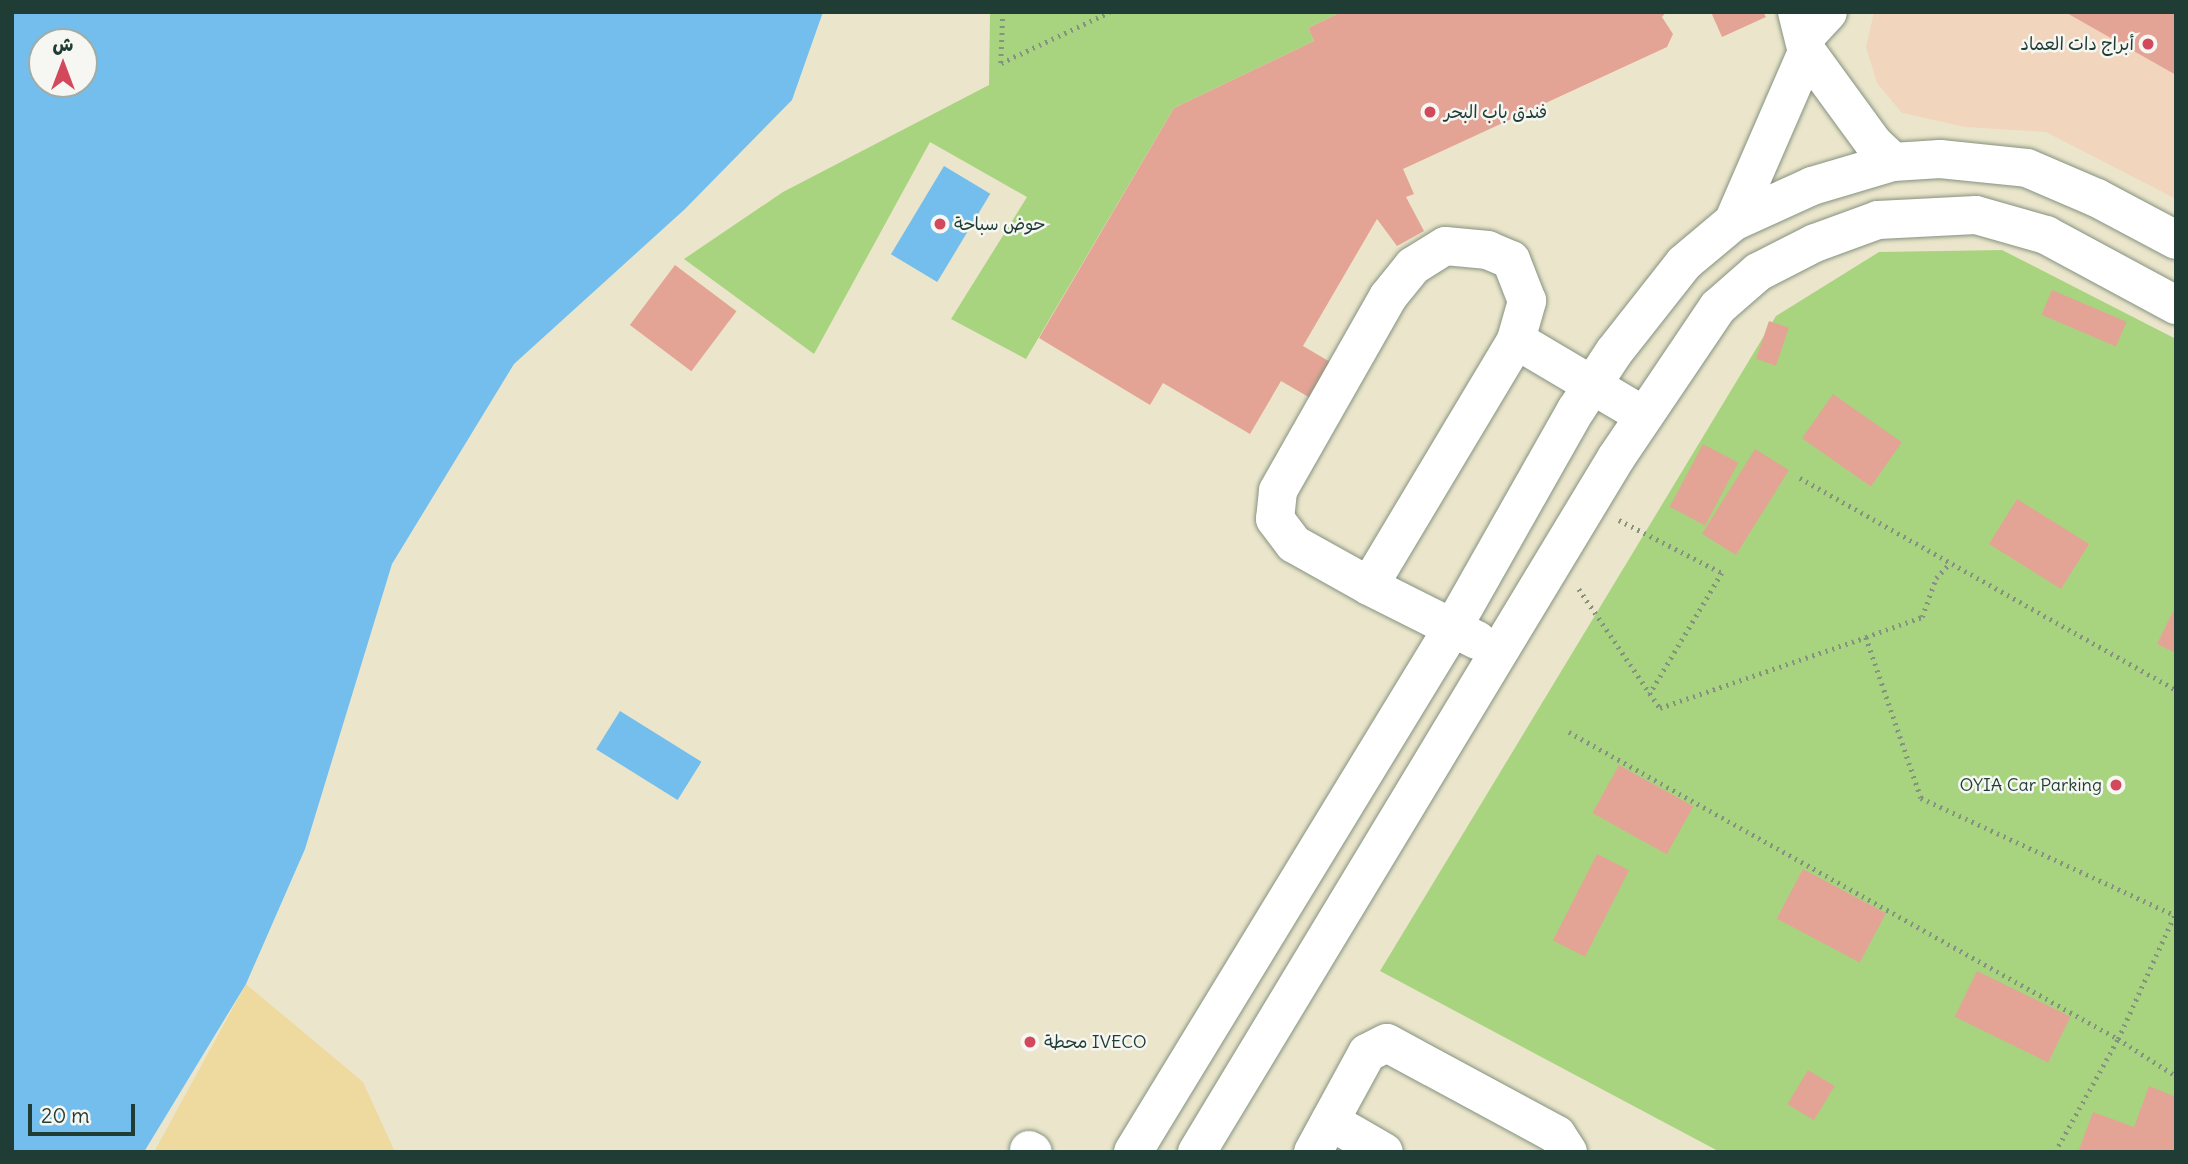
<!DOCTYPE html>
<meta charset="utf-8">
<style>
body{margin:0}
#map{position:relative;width:2188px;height:1164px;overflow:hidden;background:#ebe6cb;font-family:Delius,"Playpen Sans Arabic",sans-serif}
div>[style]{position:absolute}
.built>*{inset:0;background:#f1d5bd}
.green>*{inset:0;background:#a8d480}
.sand>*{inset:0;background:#eeda9e}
.water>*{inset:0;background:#73beec;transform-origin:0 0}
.building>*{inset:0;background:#e3a495;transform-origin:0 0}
.path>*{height:4.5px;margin-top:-2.25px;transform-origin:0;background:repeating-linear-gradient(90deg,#859280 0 2px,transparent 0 7px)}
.roads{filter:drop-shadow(0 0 2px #859280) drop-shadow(0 0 2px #859280)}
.minor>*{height:38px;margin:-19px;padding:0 19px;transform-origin:19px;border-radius:19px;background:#fff}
.dots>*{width:19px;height:19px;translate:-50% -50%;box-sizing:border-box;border:4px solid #f6f6f2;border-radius:50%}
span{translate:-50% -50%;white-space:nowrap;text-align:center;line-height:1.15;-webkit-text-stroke:5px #f6f6f2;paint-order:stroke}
.poi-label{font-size:18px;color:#1f3d34}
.right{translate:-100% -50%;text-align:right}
.left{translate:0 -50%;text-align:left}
.frame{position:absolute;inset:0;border:14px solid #1f3d34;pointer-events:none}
.north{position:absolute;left:28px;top:28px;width:70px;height:70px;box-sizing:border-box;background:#f6f6f2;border:2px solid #a0aca6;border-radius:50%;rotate:0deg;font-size:19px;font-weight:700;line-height:28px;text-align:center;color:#1f3d34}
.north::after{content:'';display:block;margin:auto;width:24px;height:32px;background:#d1495b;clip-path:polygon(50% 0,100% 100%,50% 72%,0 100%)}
.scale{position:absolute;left:28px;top:1104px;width:107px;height:32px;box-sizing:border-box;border:4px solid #1f3d34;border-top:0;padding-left:9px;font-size:21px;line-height:24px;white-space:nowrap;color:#1f3d34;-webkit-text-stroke:5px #f6f6f2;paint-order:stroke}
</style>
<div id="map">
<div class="built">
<div style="clip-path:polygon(1874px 12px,2176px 12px,2176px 199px,2046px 132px,1965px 127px,1902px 113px,1877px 83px,1866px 47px)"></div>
</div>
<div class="green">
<div style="clip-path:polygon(990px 12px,1341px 12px,1308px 28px,1314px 41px,1174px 108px,1026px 359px,951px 319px,1027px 197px,930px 142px,814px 354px,684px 259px,783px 192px,989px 85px)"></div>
<div style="clip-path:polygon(2002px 250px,2176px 339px,2176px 1152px,1720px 1152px,1380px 971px,1776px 316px,1879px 252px)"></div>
</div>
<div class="sand">
<div style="clip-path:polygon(246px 984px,363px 1082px,395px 1152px,154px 1152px)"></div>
</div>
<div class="water">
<div style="clip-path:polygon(evenodd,12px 12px,823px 12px,792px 100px,685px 209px,514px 364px,392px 564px,305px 849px,246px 984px,144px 1152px,12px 1152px,12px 12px,42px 42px,84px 42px,84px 84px,42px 84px,42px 42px)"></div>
<div style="left:944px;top:166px;width:54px;height:103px;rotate:31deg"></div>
<div style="left:620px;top:711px;width:96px;height:45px;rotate:32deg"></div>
</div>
<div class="building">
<div style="clip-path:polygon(1341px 12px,1666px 12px,1662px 17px,1673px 34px,1667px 47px,1403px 169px,1414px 194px,1406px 197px,1424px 231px,1397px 246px,1377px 219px,1303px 346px,1332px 363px,1312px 399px,1281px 381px,1250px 434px,1163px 383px,1150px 405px,1039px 338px,1174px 108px,1314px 41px,1308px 28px)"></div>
<div style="clip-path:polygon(1711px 12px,1763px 12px,1766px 17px,1722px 37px)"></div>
<div style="clip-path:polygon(2065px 12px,2176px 12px,2176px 75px)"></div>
<div style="left:675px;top:265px;width:77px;height:75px;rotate:37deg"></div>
<div style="left:2052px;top:290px;width:81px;height:27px;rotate:23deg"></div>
<div style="left:1769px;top:321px;width:21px;height:40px;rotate:19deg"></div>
<div style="left:1833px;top:394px;width:84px;height:54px;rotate:35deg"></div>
<div style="left:1703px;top:444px;width:40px;height:71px;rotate:28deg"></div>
<div style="left:1755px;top:449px;width:40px;height:100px;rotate:32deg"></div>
<div style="left:2017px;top:499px;width:85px;height:53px;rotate:32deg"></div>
<div style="clip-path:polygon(2176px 605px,2176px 653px,2157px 644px)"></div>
<div style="left:1619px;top:765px;width:85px;height:55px;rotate:29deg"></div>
<div style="left:1597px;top:854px;width:36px;height:97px;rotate:27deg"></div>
<div style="left:1803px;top:869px;width:94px;height:56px;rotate:28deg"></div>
<div style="left:1977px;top:971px;width:104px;height:51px;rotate:26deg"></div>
<div style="left:1808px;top:1070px;width:31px;height:40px;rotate:31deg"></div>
<div style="clip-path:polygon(2149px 1086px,2176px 1097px,2176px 1152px,2078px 1152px,2093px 1112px,2134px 1127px)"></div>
</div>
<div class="path">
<div style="left:1003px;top:12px;width:51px;rotate:92.2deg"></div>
<div style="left:1001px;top:63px;width:120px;rotate:-25.1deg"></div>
<div style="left:1800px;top:478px;width:432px;rotate:29.4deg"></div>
<div style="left:1619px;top:520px;width:116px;rotate:27.2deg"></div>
<div style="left:1722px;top:573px;width:141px;rotate:120.8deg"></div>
<div style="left:1579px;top:589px;width:144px;rotate:55.8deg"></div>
<div style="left:1660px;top:708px;width:218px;rotate:-19deg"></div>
<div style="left:1866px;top:637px;width:170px;rotate:71.1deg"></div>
<div style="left:1921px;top:798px;width:279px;rotate:24.8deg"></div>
<div style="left:1866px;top:637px;width:59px;rotate:-19.7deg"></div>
<div style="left:1922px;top:617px;width:41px;rotate:-70.3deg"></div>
<div style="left:1936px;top:578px;width:21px;rotate:-47deg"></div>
<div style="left:1569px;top:732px;width:629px;rotate:29.21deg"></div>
<div style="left:2118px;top:1039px;width:69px;rotate:32.5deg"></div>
<div style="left:2055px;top:1152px;width:129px;rotate:-60.9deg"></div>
<div style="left:2118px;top:1039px;width:137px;rotate:-65.5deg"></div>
</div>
<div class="roads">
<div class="minor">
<div style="left:1797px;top:12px;width:41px;rotate:76deg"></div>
<div style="left:1807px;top:52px;width:114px;rotate:53.9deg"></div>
<div style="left:1874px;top:144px;width:26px;rotate:43deg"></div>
<div style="left:1804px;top:38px;width:35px;rotate:-47deg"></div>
<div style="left:1733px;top:222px;width:185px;rotate:-66.5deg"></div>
<div style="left:1516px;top:340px;width:147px;rotate:30.6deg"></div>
<div style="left:1369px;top:586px;width:287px;rotate:-59.1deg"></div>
<div style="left:1516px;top:340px;width:41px;rotate:-74.2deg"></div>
<div style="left:1527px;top:301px;width:44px;rotate:-111.3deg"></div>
<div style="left:1511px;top:260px;width:25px;rotate:-157deg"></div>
<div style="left:1488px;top:250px;width:43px;rotate:-174.7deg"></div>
<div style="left:1445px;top:246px;width:38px;rotate:148deg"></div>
<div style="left:1413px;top:266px;width:40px;rotate:129deg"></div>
<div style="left:1388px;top:297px;width:223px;rotate:119.6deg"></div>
<div style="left:1278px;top:491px;width:28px;rotate:96deg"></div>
<div style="left:1275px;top:519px;width:31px;rotate:53deg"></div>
<div style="left:1294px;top:544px;width:86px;rotate:29.2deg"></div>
<div style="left:1369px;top:586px;width:121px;rotate:26.6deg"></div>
<div style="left:1330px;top:1121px;width:62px;rotate:29.9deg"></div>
<div style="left:1029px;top:1150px;width:4px;rotate:27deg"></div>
<div style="left:1133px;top:1152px;width:615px;rotate:-58.64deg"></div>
<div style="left:1453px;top:627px;width:249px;rotate:-60.5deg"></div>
<div style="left:1576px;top:410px;width:69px;rotate:-56.8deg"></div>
<div style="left:1614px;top:352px;width:113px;rotate:-51.8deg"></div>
<div style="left:1684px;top:263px;width:64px;rotate:-39.9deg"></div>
<div style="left:1733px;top:222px;width:87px;rotate:-24.5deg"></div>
<div style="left:1812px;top:186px;width:84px;rotate:-16.5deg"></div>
<div style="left:1893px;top:162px;width:47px;rotate:-3.7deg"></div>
<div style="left:1940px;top:159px;width:87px;rotate:5.9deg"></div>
<div style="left:2027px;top:168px;width:76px;rotate:23.2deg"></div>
<div style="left:2097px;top:198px;width:89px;rotate:28deg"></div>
<div style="left:1197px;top:1152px;width:811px;rotate:-58.88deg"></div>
<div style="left:1616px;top:458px;width:182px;rotate:-56deg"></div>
<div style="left:1718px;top:307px;width:53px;rotate:-41.2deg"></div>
<div style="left:1758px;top:272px;width:64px;rotate:-27deg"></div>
<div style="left:1815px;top:243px;width:67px;rotate:-20.1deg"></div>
<div style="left:1878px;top:220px;width:98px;rotate:-2.9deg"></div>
<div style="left:1976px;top:215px;width:73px;rotate:15.9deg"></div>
<div style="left:2046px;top:235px;width:148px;rotate:28.3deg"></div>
<div style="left:1313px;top:1152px;width:113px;rotate:-61.4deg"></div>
<div style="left:1367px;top:1053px;width:22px;rotate:-27deg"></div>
<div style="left:1387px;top:1043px;width:193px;rotate:28.4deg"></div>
<div style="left:1557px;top:1135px;width:20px;rotate:57deg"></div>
</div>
</div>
<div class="dots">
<div style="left:2148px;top:44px;background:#d1495b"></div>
<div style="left:1430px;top:112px;background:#d1495b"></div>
<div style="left:940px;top:224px;background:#d1495b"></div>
<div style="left:2116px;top:785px;background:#d1495b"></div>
<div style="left:1030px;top:1042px;background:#d1495b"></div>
</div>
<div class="poi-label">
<span class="right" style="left:2134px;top:44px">أبراج دات العماد</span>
<span class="left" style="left:1444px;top:112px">فندق باب البحر</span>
<span class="left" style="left:954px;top:224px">حوض سباحة</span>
<span class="right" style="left:2102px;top:785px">OYIA Car Parking</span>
<span class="left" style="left:1044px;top:1042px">محطة IVECO</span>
</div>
<div class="frame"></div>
<div class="north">ش</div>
<div class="scale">20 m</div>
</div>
